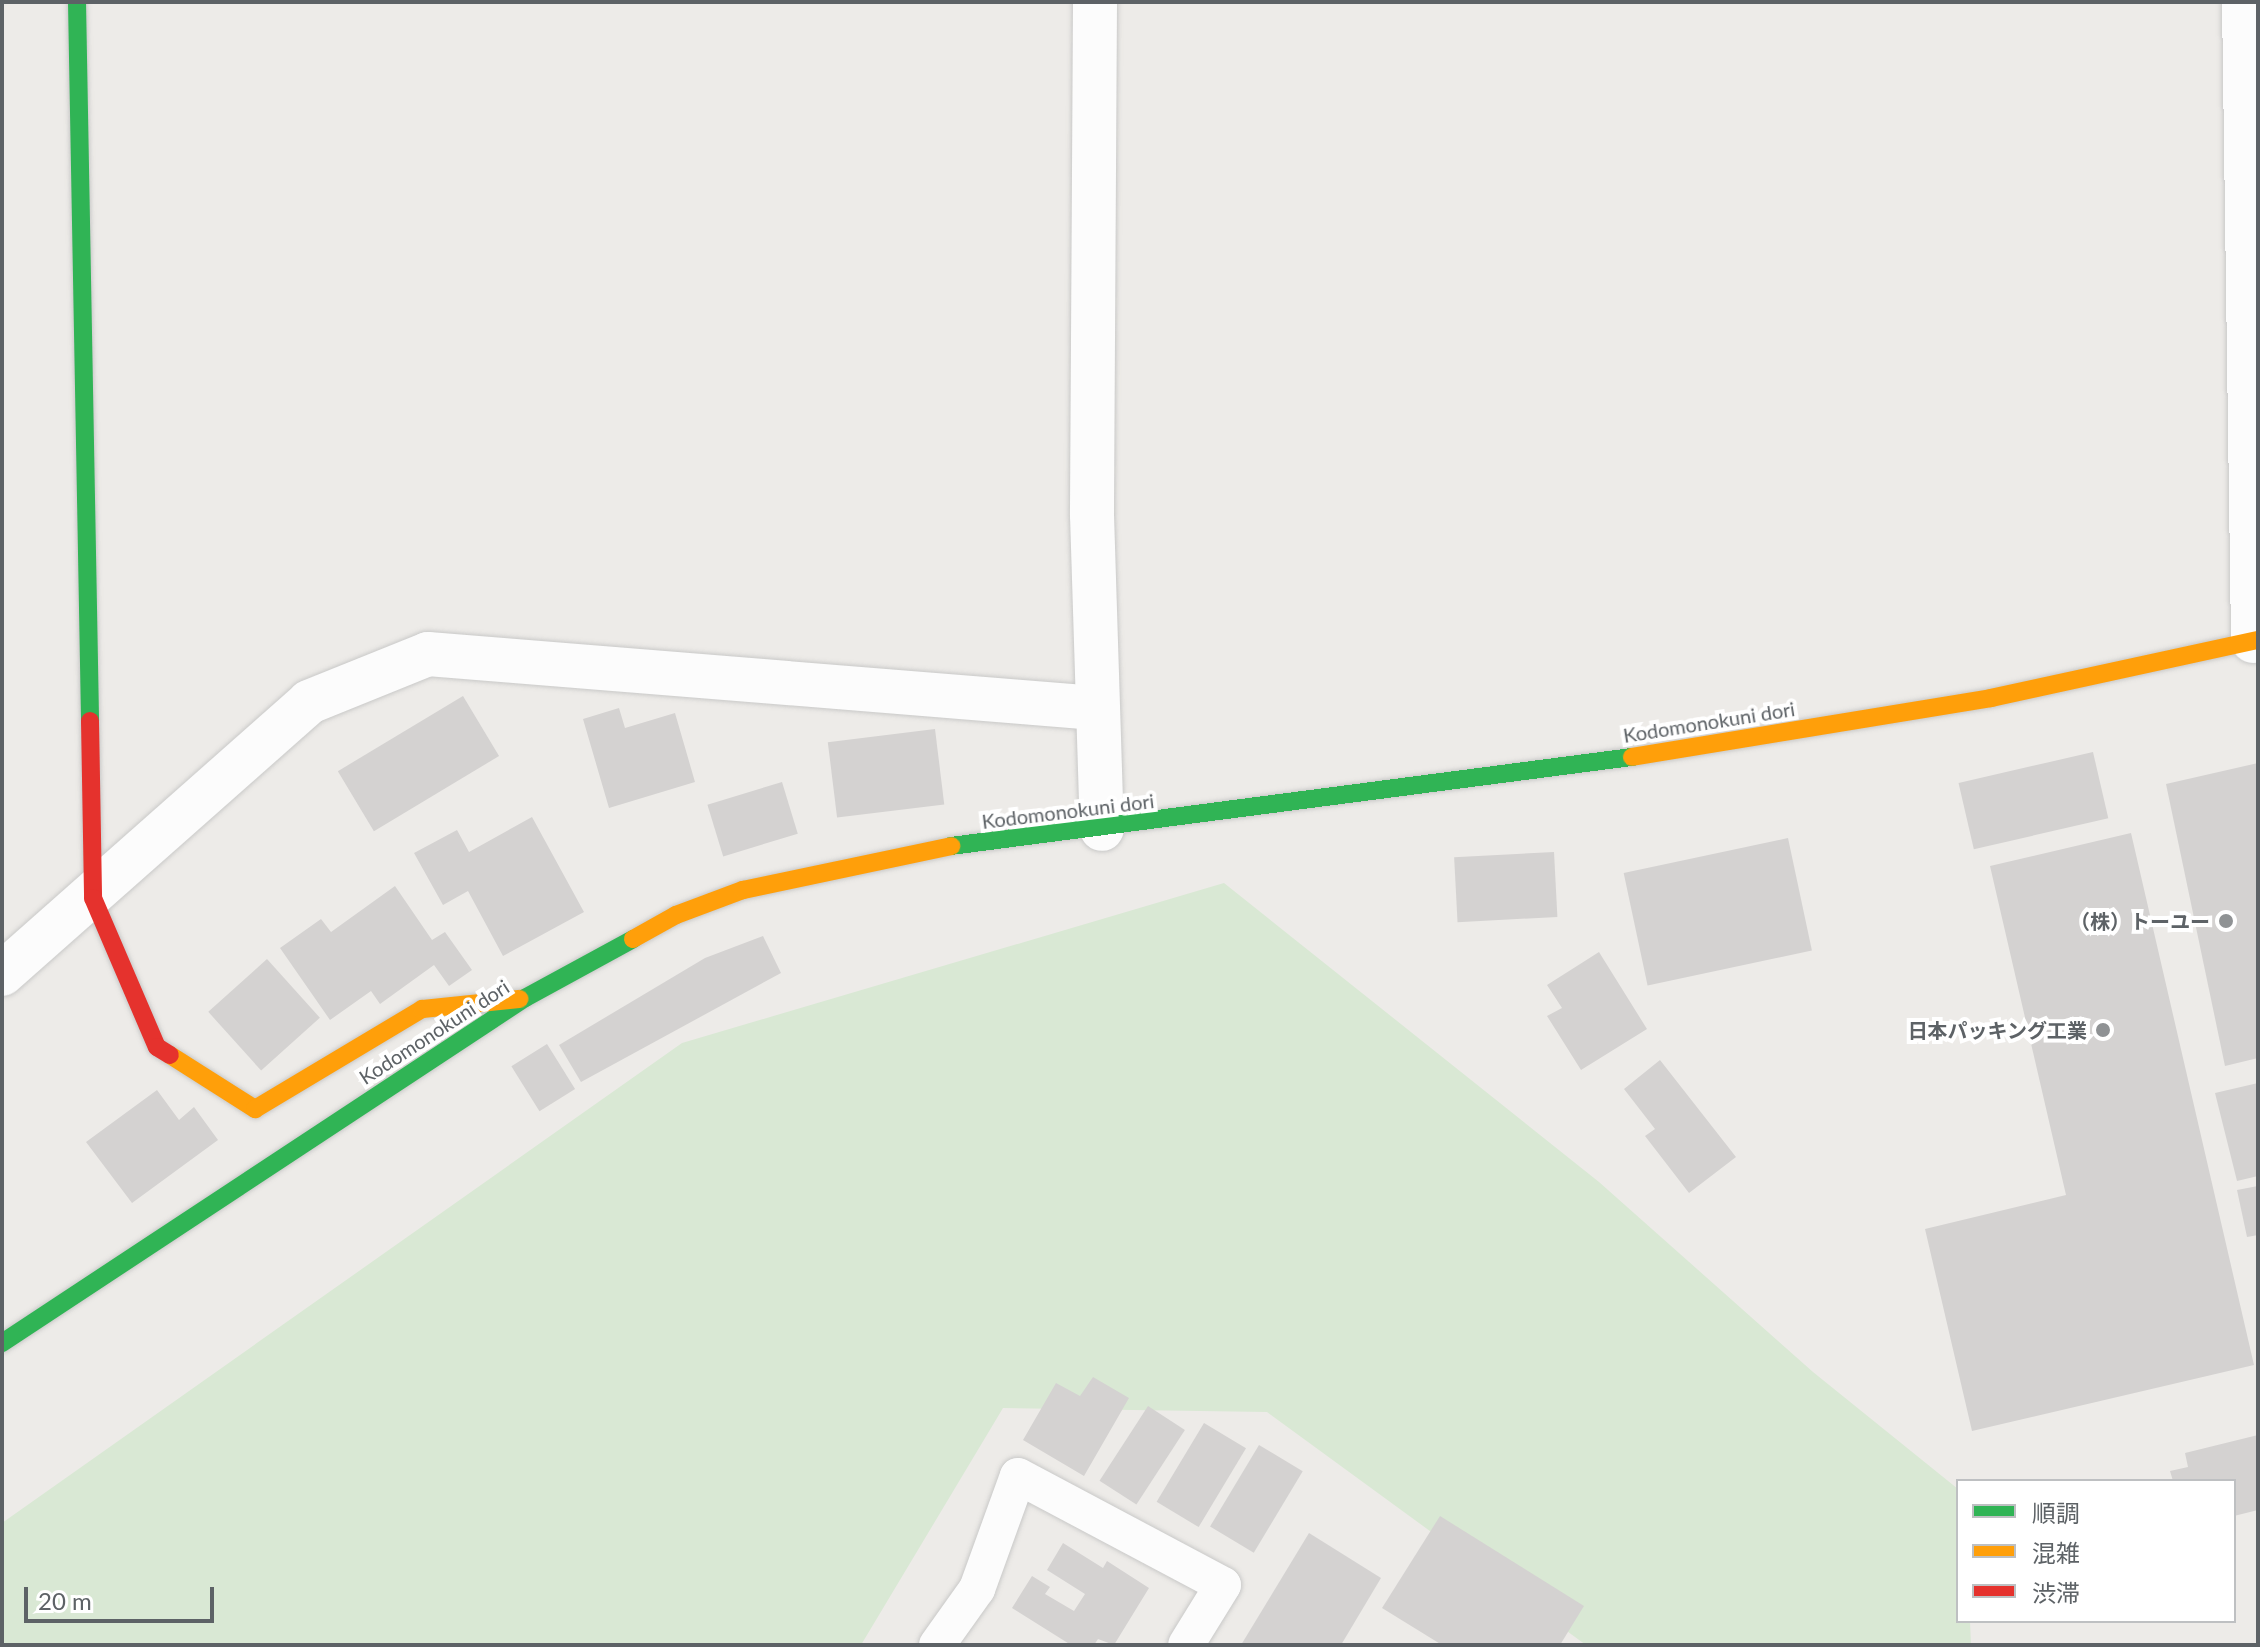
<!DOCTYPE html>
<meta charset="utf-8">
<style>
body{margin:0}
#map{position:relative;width:2260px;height:1647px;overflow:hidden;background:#edebe8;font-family:Lato,"Noto Sans JP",sans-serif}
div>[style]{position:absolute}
.green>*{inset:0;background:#d9e8d4}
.building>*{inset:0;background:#d4d2d1;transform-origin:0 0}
.roads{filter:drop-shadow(0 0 2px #c9c9c8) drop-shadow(0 0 2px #c9c9c8)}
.lane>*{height:36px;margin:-18px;padding:0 18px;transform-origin:18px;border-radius:18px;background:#fcfcfc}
.street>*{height:44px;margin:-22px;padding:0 22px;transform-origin:22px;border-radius:22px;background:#fcfcfc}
.fast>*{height:18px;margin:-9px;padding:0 9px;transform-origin:9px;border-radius:9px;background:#30b455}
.slow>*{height:18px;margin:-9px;padding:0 9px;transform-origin:9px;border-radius:9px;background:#ff9f0a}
.jam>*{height:18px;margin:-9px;padding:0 9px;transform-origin:9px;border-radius:9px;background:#e5322d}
.dots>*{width:22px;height:22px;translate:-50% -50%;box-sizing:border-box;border:4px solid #fff;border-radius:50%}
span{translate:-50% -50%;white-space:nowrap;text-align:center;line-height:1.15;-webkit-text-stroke:8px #fff;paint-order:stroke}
.street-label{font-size:20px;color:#5d6266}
.poi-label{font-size:20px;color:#5d6266;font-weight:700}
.right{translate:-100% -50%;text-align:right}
.frame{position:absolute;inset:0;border:4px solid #5d6266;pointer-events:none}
.legend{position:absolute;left:1956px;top:1479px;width:280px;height:144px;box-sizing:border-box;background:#fff;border:2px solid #bec0c2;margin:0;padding:10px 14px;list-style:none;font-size:24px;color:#5d6266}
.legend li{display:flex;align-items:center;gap:16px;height:40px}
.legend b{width:40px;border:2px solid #bec0c2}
.scale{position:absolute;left:24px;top:1587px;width:190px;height:36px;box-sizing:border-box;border:4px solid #5d6266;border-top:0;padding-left:10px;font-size:24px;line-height:28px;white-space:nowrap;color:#5d6266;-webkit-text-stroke:6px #fff;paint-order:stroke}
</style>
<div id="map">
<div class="green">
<div style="clip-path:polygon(1224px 883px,1599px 1182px,1813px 1372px,1958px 1489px,1958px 1621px,1970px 1621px,1971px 1645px,1586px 1645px,1267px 1412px,1003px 1408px,861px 1645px,2px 1645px,2px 1523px,682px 1043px)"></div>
</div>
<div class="building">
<div style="left:463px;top:696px;width:70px;height:146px;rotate:59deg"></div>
<div style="clip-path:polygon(619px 708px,625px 728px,675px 713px,695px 782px,609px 808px,583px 719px)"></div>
<div style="left:935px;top:729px;width:76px;height:108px;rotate:83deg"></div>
<div style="left:2093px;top:752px;width:68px;height:138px;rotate:77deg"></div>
<div style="clip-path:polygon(2258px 763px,2258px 1058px,2225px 1066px,2166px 784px)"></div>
<div style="left:782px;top:782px;width:54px;height:78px;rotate:73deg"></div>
<div style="clip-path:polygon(532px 817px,584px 912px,503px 956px,468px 891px,443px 905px,414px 853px,457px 830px,469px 852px)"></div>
<div style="clip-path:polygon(2131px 833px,2254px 1365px,1972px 1431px,1925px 1229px,2066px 1195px,1990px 866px)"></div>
<div style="left:1788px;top:838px;width:115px;height:168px;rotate:78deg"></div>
<div style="left:1554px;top:852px;width:65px;height:100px;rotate:87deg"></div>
<div style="clip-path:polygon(395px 886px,432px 940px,445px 932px,472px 970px,449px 986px,434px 965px,380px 1004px,371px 991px,330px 1020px,280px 948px,321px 919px,331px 932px)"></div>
<div style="clip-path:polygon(763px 936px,781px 973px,581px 1082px,559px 1045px,705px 958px)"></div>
<div style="clip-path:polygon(1599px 952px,1647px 1029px,1581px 1070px,1547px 1016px,1562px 1008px,1547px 985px)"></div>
<div style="left:267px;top:959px;width:79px;height:79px;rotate:48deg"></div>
<div style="left:547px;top:1044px;width:53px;height:42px;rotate:58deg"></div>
<div style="clip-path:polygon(1660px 1060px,1736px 1157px,1689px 1193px,1645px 1136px,1655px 1129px,1624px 1089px)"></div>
<div style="clip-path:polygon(2258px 1083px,2258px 1176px,2237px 1181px,2215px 1093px)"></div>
<div style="clip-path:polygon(157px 1090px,179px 1120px,194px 1107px,218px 1140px,132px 1203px,86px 1142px)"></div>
<div style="clip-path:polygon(2258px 1186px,2258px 1235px,2247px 1237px,2237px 1190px)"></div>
<div style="clip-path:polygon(1093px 1377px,1129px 1398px,1084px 1476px,1023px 1440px,1056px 1383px,1080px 1396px)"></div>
<div style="left:1148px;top:1406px;width:44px;height:89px;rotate:33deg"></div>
<div style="left:1204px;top:1423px;width:49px;height:92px;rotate:31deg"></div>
<div style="clip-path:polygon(2258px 1435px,2258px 1510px,2234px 1516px,2234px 1481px,2173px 1481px,2170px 1471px,2188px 1467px,2185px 1453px)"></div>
<div style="left:1259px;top:1445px;width:51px;height:95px;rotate:31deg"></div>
<div style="clip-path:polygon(1440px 1516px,1584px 1606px,1560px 1645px,1442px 1645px,1382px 1608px)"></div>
<div style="clip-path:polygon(1309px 1533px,1381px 1578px,1341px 1645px,1241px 1645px)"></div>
<div style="clip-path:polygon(1063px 1543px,1103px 1568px,1107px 1561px,1149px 1588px,1114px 1645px,1098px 1639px,1094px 1645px,1071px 1645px,1012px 1608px,1032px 1576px,1050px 1587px,1045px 1594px,1074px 1611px,1085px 1594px,1047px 1570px)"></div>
</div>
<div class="roads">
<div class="lane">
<div style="left:937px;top:1645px;width:69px;rotate:-54.5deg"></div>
<div style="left:977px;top:1589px;width:120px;rotate:-70.1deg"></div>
<div style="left:1018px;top:1476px;width:232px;rotate:28deg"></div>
<div style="left:1223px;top:1585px;width:70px;rotate:121.7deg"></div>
</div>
<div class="street">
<div style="left:1095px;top:2px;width:513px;rotate:90.34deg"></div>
<div style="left:1092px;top:515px;width:314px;rotate:88.2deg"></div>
<div style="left:2244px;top:2px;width:639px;rotate:89.19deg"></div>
<div style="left:2px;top:974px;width:410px;rotate:-41.5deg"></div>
<div style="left:309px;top:702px;width:128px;rotate:-22deg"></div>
<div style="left:428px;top:654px;width:670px;rotate:4.62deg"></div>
</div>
<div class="fast">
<div style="left:77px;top:2px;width:719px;rotate:88.96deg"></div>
<div style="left:951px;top:846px;width:687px;rotate:-7.45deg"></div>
<div style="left:2px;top:1343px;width:627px;rotate:-33.41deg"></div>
<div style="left:525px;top:998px;width:123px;rotate:-28.6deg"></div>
</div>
<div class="slow">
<div style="left:1632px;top:757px;width:364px;rotate:-9.3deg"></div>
<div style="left:1991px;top:698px;width:273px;rotate:-12.3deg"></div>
<div style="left:633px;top:939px;width:49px;rotate:-29.2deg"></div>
<div style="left:676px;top:915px;width:72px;rotate:-20.5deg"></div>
<div style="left:743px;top:890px;width:213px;rotate:-11.9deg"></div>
<div style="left:170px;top:1055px;width:101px;rotate:32.4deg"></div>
<div style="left:255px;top:1109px;width:195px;rotate:-30.9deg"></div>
<div style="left:422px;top:1009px;width:98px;rotate:-5.9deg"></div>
</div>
<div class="jam">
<div style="left:90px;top:721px;width:177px;rotate:89deg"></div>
<div style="left:93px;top:898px;width:162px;rotate:66.8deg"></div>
<div style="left:157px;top:1047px;width:15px;rotate:32deg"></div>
</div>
</div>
<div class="dots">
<div style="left:2226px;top:921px;background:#8f9294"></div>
<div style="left:2103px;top:1030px;background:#8f9294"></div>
</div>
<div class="street-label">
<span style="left:1709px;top:722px;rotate:-9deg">Kodomonokuni dori</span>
<span style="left:1068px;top:811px;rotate:-7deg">Kodomonokuni dori</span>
<span style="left:434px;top:1032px;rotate:-33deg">Kodomonokuni dori</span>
</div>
<div class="poi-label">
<span class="right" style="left:2210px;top:921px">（株）トーユー</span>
<span class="right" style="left:2087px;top:1030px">日本パッキング工業</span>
</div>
<div class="frame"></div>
<ul class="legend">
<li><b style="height:10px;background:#30b455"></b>順調</li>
<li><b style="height:10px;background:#ff9f0a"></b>混雑</li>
<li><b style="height:10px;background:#e5322d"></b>渋滞</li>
</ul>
<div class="scale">20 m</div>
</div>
